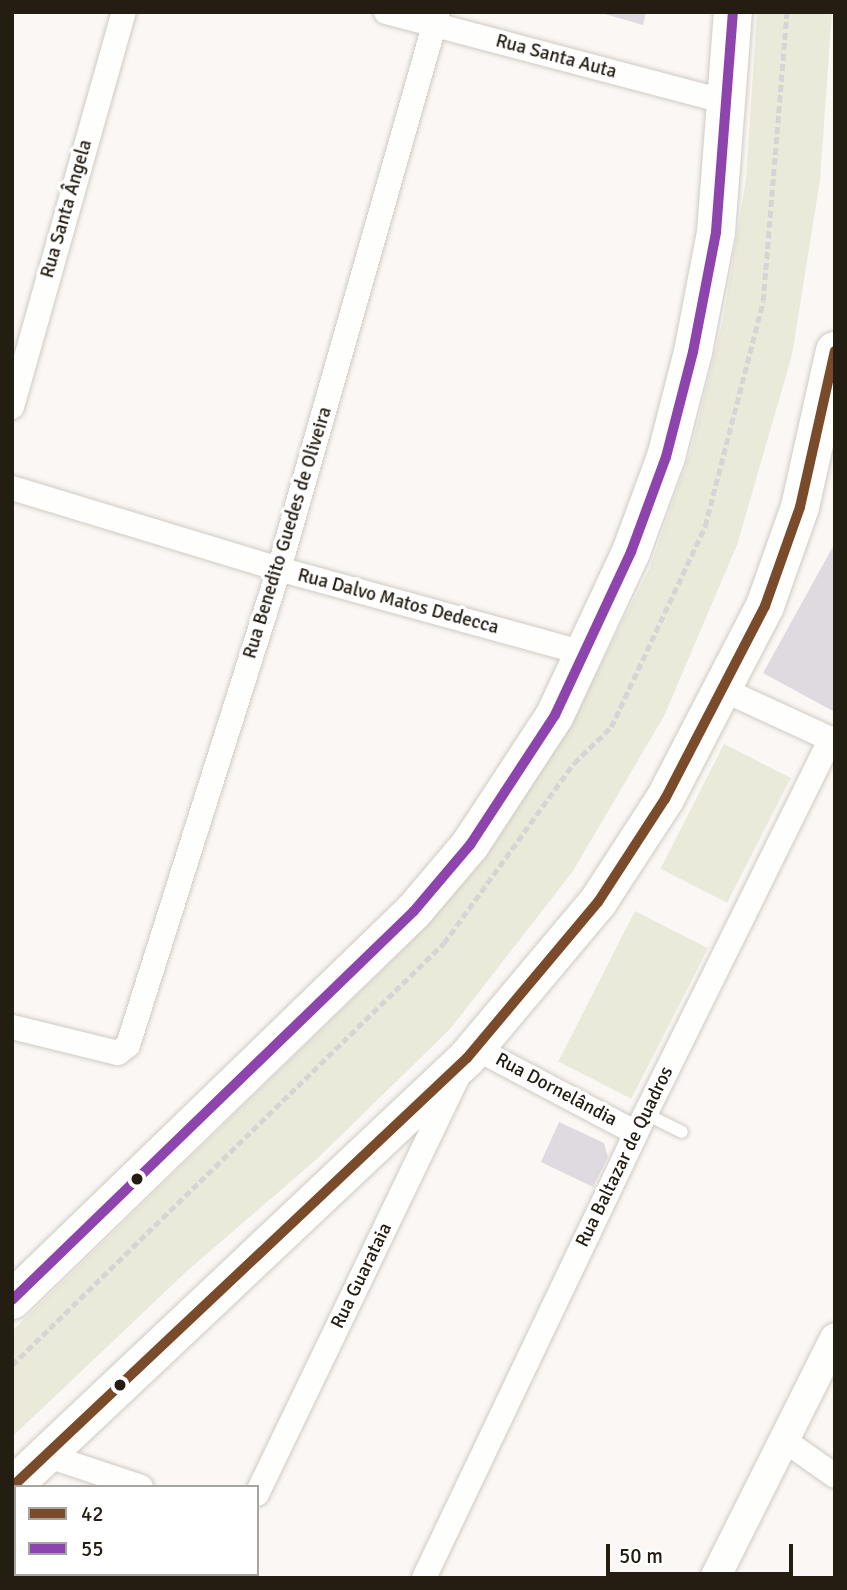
<!DOCTYPE html>
<meta charset="utf-8">
<style>
body{margin:0}
#map{position:relative;width:847px;height:1590px;overflow:hidden;background:#faf7f4;font-family:Signika,sans-serif}
div>[style]{position:absolute}
.green>*{inset:0;background:#eaeadb;transform-origin:0 0}
.building>*{inset:0;background:#dfdae0}
.path>*{height:4.5px;margin-top:-2.25px;transform-origin:0;background:repeating-linear-gradient(90deg,#d6d5d4 0 7px,transparent 0 10.5px)}
.roads{filter:drop-shadow(0 0 2px #cfcac3) drop-shadow(0 0 2px #cfcac3)}
.service>*{height:12px;margin:-6px;padding:0 6px;transform-origin:6px;border-radius:6px;background:#fefefd}
.minor>*{height:24px;margin:-12px;padding:0 12px;transform-origin:12px;border-radius:12px;background:#fefefd}
.tertiary>*{height:30px;margin:-15px;padding:0 15px;transform-origin:15px;border-radius:15px;background:#fefefd}
.primary>*{height:38px;margin:-19px;padding:0 19px;transform-origin:19px;border-radius:19px;background:#fefefd}
.bus-1>*{height:10px;margin:-5px;padding:0 5px;transform-origin:5px;border-radius:5px;background:#7a4b2a}
.bus-2>*{height:10px;margin:-5px;padding:0 5px;transform-origin:5px;border-radius:5px;background:#8e44ad}
.dots>*{width:19px;height:19px;translate:-50% -50%;box-sizing:border-box;border:4px solid #fff;border-radius:50%}
span{translate:-50% -50%;white-space:nowrap;text-align:center;line-height:1.15;-webkit-text-stroke:7px #fff;paint-order:stroke}
.street-label{font-size:19px;color:#241d12}
.frame{position:absolute;inset:0;border:14px solid #241d12;pointer-events:none}
.legend{position:absolute;left:14px;top:1485px;width:245px;height:91px;box-sizing:border-box;background:#fff;border:2px solid #a7a5a0;margin:0;padding:9px 12px;list-style:none;font-size:21px;color:#241d12}
.legend li{display:flex;align-items:center;gap:14px;height:35px}
.legend b{width:35px;border:2px solid #a7a5a0}
.scale{position:absolute;left:606px;top:1544px;width:187px;height:32px;box-sizing:border-box;border:4px solid #241d12;border-top:0;padding-left:9px;font-size:21px;line-height:24px;white-space:nowrap;color:#241d12;-webkit-text-stroke:5px #fff;paint-order:stroke}
</style>
<div id="map">
<div class="green">
<div style="clip-path:polygon(757px 12px,832px 12px,820px 180px,792px 355px,737px 545px,664px 716px,573px 871px,451px 1028px,318px 1158px,187px 1271px,12px 1437px,12px 1331px,412px 941px,512px 813px,596px 674px,650px 567px,690px 453px,723px 320px,746px 179px)"></div>
<div style="left:724px;top:744px;width:75px;height:140px;rotate:27deg"></div>
<div style="left:635px;top:911px;width:82px;height:169px;rotate:27deg"></div>
</div>
<div class="building">
<div style="clip-path:polygon(598px 12px,646px 12px,643px 25px)"></div>
<div style="clip-path:polygon(835px 543px,835px 707px,833px 711px,763px 673px)"></div>
<div style="clip-path:polygon(559px 1122px,604px 1143px,608px 1157px,593px 1187px,541px 1162px)"></div>
<div style="clip-path:polygon(12px 1555px,16px 1574px,70px 1578px,12px 1578px)"></div>
</div>
<div class="path">
<div style="left:12px;top:1365px;width:604px;rotate:-44.33deg"></div>
<div style="left:444px;top:943px;width:222px;rotate:-54.2deg"></div>
<div style="left:574px;top:763px;width:52px;rotate:-44.2deg"></div>
<div style="left:611px;top:727px;width:222px;rotate:-64.9deg"></div>
<div style="left:705px;top:526px;width:232px;rotate:-75.5deg"></div>
<div style="left:763px;top:301px;width:290px;rotate:-85.3deg"></div>
</div>
<div class="roads">
<div class="service">
<div style="left:646px;top:1114px;width:40px;rotate:26.6deg"></div>
</div>
<div class="minor">
<div style="left:386px;top:12px;width:352px;rotate:14.8deg"></div>
<div style="left:12px;top:407px;width:411px;rotate:-74.2deg"></div>
<div style="left:12px;top:488px;width:279px;rotate:16.9deg"></div>
<div style="left:279px;top:569px;width:316px;rotate:15.4deg"></div>
<div style="left:724px;top:690px;width:122px;rotate:24.7deg"></div>
<div style="left:12px;top:1027px;width:109px;rotate:13.8deg"></div>
<div style="left:118px;top:1053px;width:13px;rotate:-39deg"></div>
<div style="left:128px;top:1045px;width:499px;rotate:-72.4deg"></div>
<div style="left:279px;top:569px;width:579px;rotate:-74.07deg"></div>
<div style="left:475px;top:1048px;width:182px;rotate:27.8deg"></div>
<div style="left:784px;top:1440px;width:62px;rotate:35.2deg"></div>
<div style="left:45px;top:1455px;width:101px;rotate:18.4deg"></div>
<div style="left:257px;top:1494px;width:462px;rotate:-64.3deg"></div>
<div style="left:218px;top:1578px;width:4px;rotate:-63deg"></div>
<div style="left:424px;top:1578px;width:493px;rotate:-64.5deg"></div>
<div style="left:636px;top:1133px;width:440px;rotate:-63.7deg"></div>
</div>
<div class="tertiary">
<div style="left:715px;top:1578px;width:268px;rotate:-63.4deg"></div>
</div>
<div class="primary">
<div style="left:12px;top:1300px;width:559px;rotate:-44.06deg"></div>
<div style="left:414px;top:911px;width:87px;rotate:-49.7deg"></div>
<div style="left:470px;top:845px;width:155px;rotate:-56.8deg"></div>
<div style="left:555px;top:715px;width:180px;rotate:-65deg"></div>
<div style="left:631px;top:552px;width:101px;rotate:-69.8deg"></div>
<div style="left:666px;top:457px;width:108px;rotate:-75.6deg"></div>
<div style="left:693px;top:352px;width:122px;rotate:-79.1deg"></div>
<div style="left:716px;top:232px;width:221px;rotate:-85.6deg"></div>
<div style="left:12px;top:1487px;width:625px;rotate:-43.32deg"></div>
<div style="left:467px;top:1058px;width:204px;rotate:-50deg"></div>
<div style="left:598px;top:902px;width:123px;rotate:-57deg"></div>
<div style="left:665px;top:799px;width:217px;rotate:-62.6deg"></div>
<div style="left:765px;top:606px;width:105px;rotate:-70.5deg"></div>
<div style="left:800px;top:507px;width:160px;rotate:-77.4deg"></div>
</div>
</div>
<div class="bus-1">
<div style="left:12px;top:1487px;width:625px;rotate:-43.32deg"></div>
<div style="left:467px;top:1058px;width:204px;rotate:-50deg"></div>
<div style="left:598px;top:902px;width:123px;rotate:-57deg"></div>
<div style="left:665px;top:799px;width:217px;rotate:-62.6deg"></div>
<div style="left:765px;top:606px;width:105px;rotate:-70.5deg"></div>
<div style="left:800px;top:507px;width:160px;rotate:-77.4deg"></div>
</div>
<div class="bus-2">
<div style="left:12px;top:1300px;width:559px;rotate:-44.06deg"></div>
<div style="left:414px;top:911px;width:87px;rotate:-49.7deg"></div>
<div style="left:470px;top:845px;width:155px;rotate:-56.8deg"></div>
<div style="left:555px;top:715px;width:180px;rotate:-65deg"></div>
<div style="left:631px;top:552px;width:101px;rotate:-69.8deg"></div>
<div style="left:666px;top:457px;width:108px;rotate:-75.6deg"></div>
<div style="left:693px;top:352px;width:122px;rotate:-79.1deg"></div>
<div style="left:716px;top:232px;width:221px;rotate:-85.6deg"></div>
</div>
<div class="dots">
<div style="left:137px;top:1179px;background:#241d12"></div>
<div style="left:120px;top:1385px;background:#241d12"></div>
</div>
<div class="street-label">
<span style="left:556px;top:57px;rotate:15deg">Rua Santa Auta</span>
<span style="left:67px;top:209px;rotate:-74deg">Rua Santa Ângela</span>
<span style="left:288px;top:533px;rotate:-73deg">Rua Benedito Guedes de Oliveira</span>
<span style="left:398px;top:602px;rotate:15deg">Rua Dalvo Matos Dedecca</span>
<span style="left:556px;top:1090px;rotate:28deg">Rua Dornelândia</span>
<span style="left:625px;top:1157px;rotate:-64deg">Rua Baltazar de Quadros</span>
<span style="left:362px;top:1276px;rotate:-64deg">Rua Guarataia</span>
</div>
<div class="frame"></div>
<ul class="legend">
<li><b style="height:9px;background:#7a4b2a"></b>42</li>
<li><b style="height:9px;background:#8e44ad"></b>55</li>
</ul>
<div class="scale">50 m</div>
</div>
